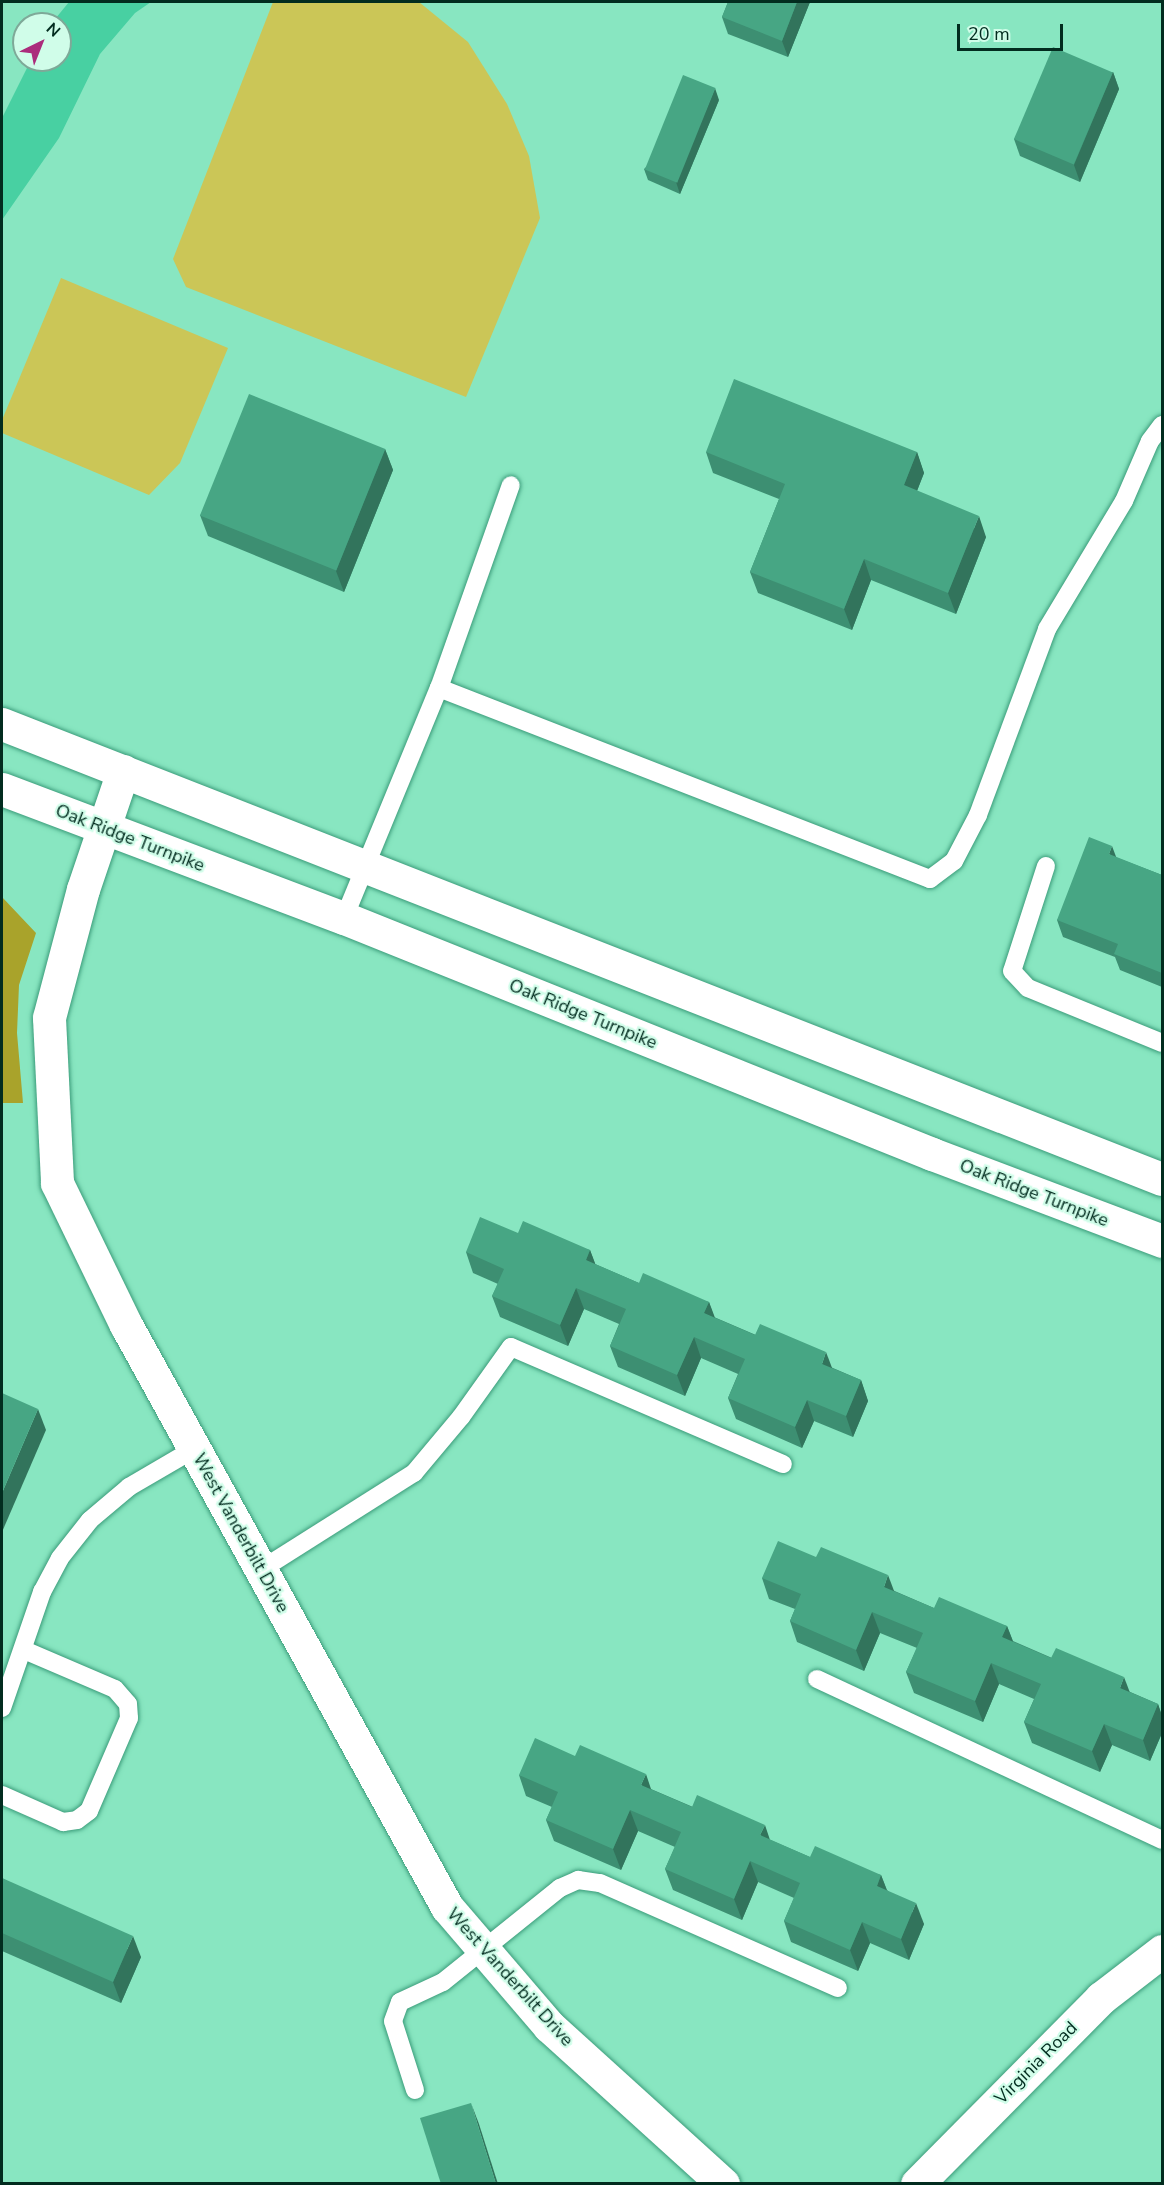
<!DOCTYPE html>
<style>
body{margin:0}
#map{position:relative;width:1164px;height:2185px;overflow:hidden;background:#88e6c1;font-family:"Nunito Sans",sans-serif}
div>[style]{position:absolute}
.green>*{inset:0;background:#cbc657}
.forest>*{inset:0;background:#a9a32b}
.water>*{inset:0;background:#48d0a2}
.roads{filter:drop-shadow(0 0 2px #3b9c7a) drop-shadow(0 0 2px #3b9c7a)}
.lane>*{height:18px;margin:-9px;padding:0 9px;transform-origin:9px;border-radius:9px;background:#fff}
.street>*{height:33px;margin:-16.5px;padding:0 16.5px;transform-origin:16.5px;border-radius:16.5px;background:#fff}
.secondary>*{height:33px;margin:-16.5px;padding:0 16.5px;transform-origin:16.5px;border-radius:16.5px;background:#fff}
.highway>*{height:33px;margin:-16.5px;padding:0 16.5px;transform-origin:16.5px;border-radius:16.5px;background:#fff}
.wall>*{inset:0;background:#3d8f72}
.shaded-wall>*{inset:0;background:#32745c}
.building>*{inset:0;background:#47a684;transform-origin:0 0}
span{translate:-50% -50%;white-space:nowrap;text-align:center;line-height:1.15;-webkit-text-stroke:4.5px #d0fde9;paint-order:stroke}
.street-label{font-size:18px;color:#022c1f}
.frame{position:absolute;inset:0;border:3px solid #022c1f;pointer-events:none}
.north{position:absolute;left:12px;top:12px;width:60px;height:60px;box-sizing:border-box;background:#d0fde9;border:2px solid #7ea998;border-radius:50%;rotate:43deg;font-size:16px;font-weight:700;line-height:24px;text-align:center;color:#022c1f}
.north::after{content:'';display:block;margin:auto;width:21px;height:27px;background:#ab2c7c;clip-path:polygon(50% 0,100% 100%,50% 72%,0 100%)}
.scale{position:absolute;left:957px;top:24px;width:106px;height:27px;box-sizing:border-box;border:3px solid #022c1f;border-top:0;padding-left:8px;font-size:18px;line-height:21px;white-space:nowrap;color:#022c1f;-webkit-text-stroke:4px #d0fde9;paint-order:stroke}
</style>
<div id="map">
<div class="green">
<div style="clip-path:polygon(273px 2px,419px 2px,468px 42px,507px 104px,529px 156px,540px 218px,466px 397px,186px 287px,173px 259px)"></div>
<div style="clip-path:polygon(61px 278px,228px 348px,180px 463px,149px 495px,2px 433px,2px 420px)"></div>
</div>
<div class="forest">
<div style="clip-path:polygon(2px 897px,36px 933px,19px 985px,17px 1033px,23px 1103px,2px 1103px)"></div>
</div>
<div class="water">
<div style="clip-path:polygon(69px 2px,151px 2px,135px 13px,100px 54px,59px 138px,2px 220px,2px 118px,31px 60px,60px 60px,60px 24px,51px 24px)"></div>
</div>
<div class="roads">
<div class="lane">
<div style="left:439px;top:688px;width:215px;rotate:-70.5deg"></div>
<div style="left:1046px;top:866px;width:110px;rotate:107.9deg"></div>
<div style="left:1012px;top:971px;width:23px;rotate:47deg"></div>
<div style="left:1028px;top:988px;width:145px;rotate:22.3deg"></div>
<div style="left:344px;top:918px;width:249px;rotate:-67.6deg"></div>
<div style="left:439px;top:688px;width:527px;rotate:21.26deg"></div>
<div style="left:930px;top:879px;width:30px;rotate:-37deg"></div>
<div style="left:954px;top:861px;width:52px;rotate:-62.4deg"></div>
<div style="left:978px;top:815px;width:198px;rotate:-69.6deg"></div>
<div style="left:1047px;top:629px;width:149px;rotate:-59deg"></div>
<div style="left:1124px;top:501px;width:65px;rotate:-66.6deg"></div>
<div style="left:1150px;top:441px;width:20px;rotate:-53deg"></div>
<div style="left:262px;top:1569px;width:180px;rotate:-32.3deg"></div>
<div style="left:414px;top:1473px;width:73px;rotate:-50deg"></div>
<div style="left:461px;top:1417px;width:86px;rotate:-54.5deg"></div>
<div style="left:511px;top:1347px;width:296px;rotate:23.3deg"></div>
<div style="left:817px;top:1679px;width:381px;rotate:25deg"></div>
<div style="left:2px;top:1708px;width:123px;rotate:-71deg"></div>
<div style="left:42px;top:1592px;width:38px;rotate:-62deg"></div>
<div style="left:60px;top:1558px;width:48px;rotate:-51.7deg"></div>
<div style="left:90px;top:1520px;width:51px;rotate:-40.2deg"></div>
<div style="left:129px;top:1487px;width:75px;rotate:-30.3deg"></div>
<div style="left:2px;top:1795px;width:67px;rotate:23.9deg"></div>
<div style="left:63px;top:1822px;width:14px;rotate:-8deg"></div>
<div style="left:77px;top:1820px;width:15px;rotate:-37deg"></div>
<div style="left:89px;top:1811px;width:101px;rotate:-66.7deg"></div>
<div style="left:129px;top:1718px;width:14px;rotate:-94deg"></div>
<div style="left:128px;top:1704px;width:20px;rotate:-131deg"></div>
<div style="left:115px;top:1689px;width:99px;rotate:-156.8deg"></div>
<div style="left:415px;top:2090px;width:72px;rotate:-107.7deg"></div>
<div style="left:393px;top:2021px;width:20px;rotate:-70deg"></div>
<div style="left:400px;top:2002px;width:47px;rotate:-24.9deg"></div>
<div style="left:443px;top:1982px;width:150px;rotate:-38.8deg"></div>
<div style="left:560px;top:1888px;width:20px;rotate:-24deg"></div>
<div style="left:578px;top:1880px;width:22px;rotate:8deg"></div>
<div style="left:600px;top:1883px;width:260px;rotate:23.8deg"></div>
</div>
<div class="street">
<div style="left:917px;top:2184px;width:262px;rotate:-45.3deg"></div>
<div style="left:1101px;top:1998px;width:77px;rotate:-37.6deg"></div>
</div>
<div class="secondary">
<div style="left:123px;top:771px;width:125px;rotate:108.7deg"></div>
<div style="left:83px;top:889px;width:133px;rotate:104.8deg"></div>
<div style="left:49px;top:1018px;width:165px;rotate:87.2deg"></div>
<div style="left:57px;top:1183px;width:158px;rotate:64.1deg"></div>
<div style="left:126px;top:1325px;width:665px;rotate:61.12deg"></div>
<div style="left:447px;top:1907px;width:157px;rotate:49.4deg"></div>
<div style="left:549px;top:2026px;width:235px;rotate:42.2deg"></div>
</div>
<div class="highway">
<div style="left:2px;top:724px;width:1246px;rotate:21.42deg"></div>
<div style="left:2px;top:789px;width:366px;rotate:20.7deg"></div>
<div style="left:344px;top:918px;width:634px;rotate:21.87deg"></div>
<div style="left:932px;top:1154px;width:246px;rotate:20.7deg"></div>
</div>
</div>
<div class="wall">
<div style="clip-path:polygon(728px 2px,810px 2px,788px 57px,728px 34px,722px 17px)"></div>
<div style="clip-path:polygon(1113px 72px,1119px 89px,1080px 182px,1020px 156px,1014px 139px)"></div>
<div style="clip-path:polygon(719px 100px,680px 194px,648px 180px,644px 169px)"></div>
<div style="clip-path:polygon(385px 449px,393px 470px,344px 592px,208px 536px,200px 515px)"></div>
<div style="clip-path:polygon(706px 452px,917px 452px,924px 473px,917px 491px,986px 537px,956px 614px,871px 580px,852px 630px,758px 593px,750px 572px,779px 499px,713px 473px)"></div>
<div style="clip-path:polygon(1115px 857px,1162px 875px,1162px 987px,1120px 970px,1115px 957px,1063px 937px,1057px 920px)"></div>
<div style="clip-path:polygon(518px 1233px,590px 1250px,595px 1264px,639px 1283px,709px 1302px,714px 1317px,861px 1380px,868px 1401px,853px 1437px,814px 1421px,802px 1448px,736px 1419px,728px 1398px,738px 1374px,701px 1358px,685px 1396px,618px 1367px,610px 1346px,619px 1324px,584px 1309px,568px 1346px,500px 1317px,492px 1296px,498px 1284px,473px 1273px,466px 1252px)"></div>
<div style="clip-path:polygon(816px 1557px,934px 1608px,1007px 1626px,1013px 1641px,1158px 1704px,1162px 1716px,1162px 1733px,1150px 1761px,1112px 1745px,1100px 1772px,1032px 1743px,1024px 1722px,1034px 1699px,999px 1684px,983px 1722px,914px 1693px,906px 1672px,917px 1648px,880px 1633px,864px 1671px,797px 1642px,790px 1621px,795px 1609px,769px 1599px,762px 1578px)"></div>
<div style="clip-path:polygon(519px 1775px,651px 1789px,810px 1857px,881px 1875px,887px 1890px,924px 1924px,909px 1960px,870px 1943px,858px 1971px,791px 1942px,784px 1921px,794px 1898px,758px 1882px,742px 1920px,673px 1890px,665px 1869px,675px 1847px,638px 1831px,621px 1870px,554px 1841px,546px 1820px,552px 1807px,526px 1796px)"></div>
<div style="clip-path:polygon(2px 1878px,141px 1957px,121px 2003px,2px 1951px)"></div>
</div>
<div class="shaded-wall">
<div style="clip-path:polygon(797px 2px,810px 2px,788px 57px,782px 41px)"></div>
<div style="clip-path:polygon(1113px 72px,1119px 89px,1080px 182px,1074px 165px)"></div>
<div style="clip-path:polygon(715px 88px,719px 100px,680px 194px,676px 182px)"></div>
<div style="clip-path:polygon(385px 449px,393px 470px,344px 592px,336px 571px)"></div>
<div style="clip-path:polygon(917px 452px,924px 473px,911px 506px,904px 485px)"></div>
<div style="clip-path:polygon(979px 516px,986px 537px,956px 614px,948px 593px)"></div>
<div style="clip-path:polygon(864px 559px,871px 580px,852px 630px,844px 609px)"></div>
<div style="clip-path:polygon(1112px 846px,1118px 862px,1109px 854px)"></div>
<div style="clip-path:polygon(590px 1250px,598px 1271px,586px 1260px)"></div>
<div style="clip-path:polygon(576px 1288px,584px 1309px,568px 1346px,560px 1325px)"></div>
<div style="clip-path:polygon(709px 1302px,717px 1323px,704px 1313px)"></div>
<div style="clip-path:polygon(694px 1337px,701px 1358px,685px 1396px,677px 1375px)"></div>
<div style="clip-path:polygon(826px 1352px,834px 1373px,822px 1364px)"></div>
<div style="clip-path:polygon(861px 1380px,868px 1401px,853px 1437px,846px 1416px)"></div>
<div style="clip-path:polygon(807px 1400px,814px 1421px,802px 1448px,795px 1427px)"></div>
<div style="clip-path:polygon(38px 1409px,46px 1430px,2px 1532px,2px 1493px)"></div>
<div style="clip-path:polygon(888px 1575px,896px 1596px,884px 1587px)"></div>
<div style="clip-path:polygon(872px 1612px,880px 1633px,864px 1671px,856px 1650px)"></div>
<div style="clip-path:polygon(1007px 1626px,1015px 1647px,1002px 1637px)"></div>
<div style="clip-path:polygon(991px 1663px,999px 1684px,983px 1722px,975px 1701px)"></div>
<div style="clip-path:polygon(1124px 1677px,1132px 1698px,1120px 1688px)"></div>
<div style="clip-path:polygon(1158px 1704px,1162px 1716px,1162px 1733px,1150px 1761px,1143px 1740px)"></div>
<div style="clip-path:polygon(1104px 1724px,1112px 1745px,1100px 1772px,1092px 1751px)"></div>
<div style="clip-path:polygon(646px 1774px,653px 1795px,641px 1785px)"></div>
<div style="clip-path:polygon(630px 1810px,638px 1831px,621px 1870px,613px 1849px)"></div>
<div style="clip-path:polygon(765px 1825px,772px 1846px,760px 1835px)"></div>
<div style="clip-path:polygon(750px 1861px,758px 1882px,742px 1920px,734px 1899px)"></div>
<div style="clip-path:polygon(881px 1875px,889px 1896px,877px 1886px)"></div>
<div style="clip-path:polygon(916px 1903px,924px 1924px,909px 1960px,901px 1939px)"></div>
<div style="clip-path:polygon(862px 1922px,870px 1943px,858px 1971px,850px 1950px)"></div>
<div style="clip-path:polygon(133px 1936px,141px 1957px,121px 2003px,113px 1982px)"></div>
<div style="clip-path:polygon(471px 2103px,479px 2124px,498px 2184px,496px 2184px)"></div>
</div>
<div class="building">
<div style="clip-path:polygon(728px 2px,797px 2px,782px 41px,722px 17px)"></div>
<div style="left:1053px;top:47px;width:65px;height:100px;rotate:23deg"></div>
<div style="left:683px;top:75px;width:35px;height:102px;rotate:22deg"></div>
<div style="clip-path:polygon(734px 379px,917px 452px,904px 485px,979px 516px,948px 593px,864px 559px,844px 609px,750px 572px,785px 484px,706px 452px)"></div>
<div style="left:249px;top:394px;width:147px;height:131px;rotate:22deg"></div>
<div style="clip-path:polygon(1089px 837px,1112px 846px,1109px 854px,1162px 875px,1162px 973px,1114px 954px,1118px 944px,1057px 920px)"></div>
<div style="clip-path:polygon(480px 1217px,518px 1233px,523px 1221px,590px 1250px,586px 1260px,639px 1283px,643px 1273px,709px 1302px,704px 1313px,755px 1335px,760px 1324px,826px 1352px,822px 1364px,861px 1380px,846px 1416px,807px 1400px,795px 1427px,728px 1398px,745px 1359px,694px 1337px,677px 1375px,610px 1346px,626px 1309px,576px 1288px,560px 1325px,492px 1296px,504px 1269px,466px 1252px)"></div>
<div style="clip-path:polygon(2px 1393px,38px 1409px,2px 1493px)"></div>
<div style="clip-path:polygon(778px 1541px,816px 1557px,821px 1547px,888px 1575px,884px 1587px,934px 1608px,939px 1597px,1007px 1626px,1002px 1637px,1051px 1658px,1056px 1648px,1124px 1677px,1120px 1688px,1158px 1704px,1143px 1740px,1104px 1724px,1092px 1751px,1024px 1722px,1041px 1684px,991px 1663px,975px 1701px,906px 1672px,923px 1633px,872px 1612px,856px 1650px,790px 1621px,801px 1594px,762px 1578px)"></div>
<div style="clip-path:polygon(535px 1738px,575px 1756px,580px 1745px,646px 1774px,641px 1785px,692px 1807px,697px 1795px,765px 1825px,760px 1835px,810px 1857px,815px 1846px,881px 1875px,877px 1886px,916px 1903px,901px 1939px,862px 1922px,850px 1950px,784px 1921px,800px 1883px,750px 1861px,734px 1899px,665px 1869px,681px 1832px,630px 1810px,613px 1849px,546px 1820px,558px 1792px,519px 1775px)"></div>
<div style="clip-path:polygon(2px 1878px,133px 1936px,113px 1982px,2px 1933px)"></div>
<div style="clip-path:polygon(471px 2103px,496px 2184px,441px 2184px,420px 2118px)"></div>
</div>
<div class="street-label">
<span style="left:130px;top:838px;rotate:21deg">Oak Ridge Turnpike</span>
<span style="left:583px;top:1014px;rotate:22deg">Oak Ridge Turnpike</span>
<span style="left:1034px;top:1193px;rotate:21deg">Oak Ridge Turnpike</span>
<span style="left:241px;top:1533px;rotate:61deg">West Vanderbilt Drive</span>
<span style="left:510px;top:1977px;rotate:48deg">West Vanderbilt Drive</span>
<span style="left:1036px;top:2063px;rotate:-45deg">Virginia Road</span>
</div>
<div class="frame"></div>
<div class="north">N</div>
<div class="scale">20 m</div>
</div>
